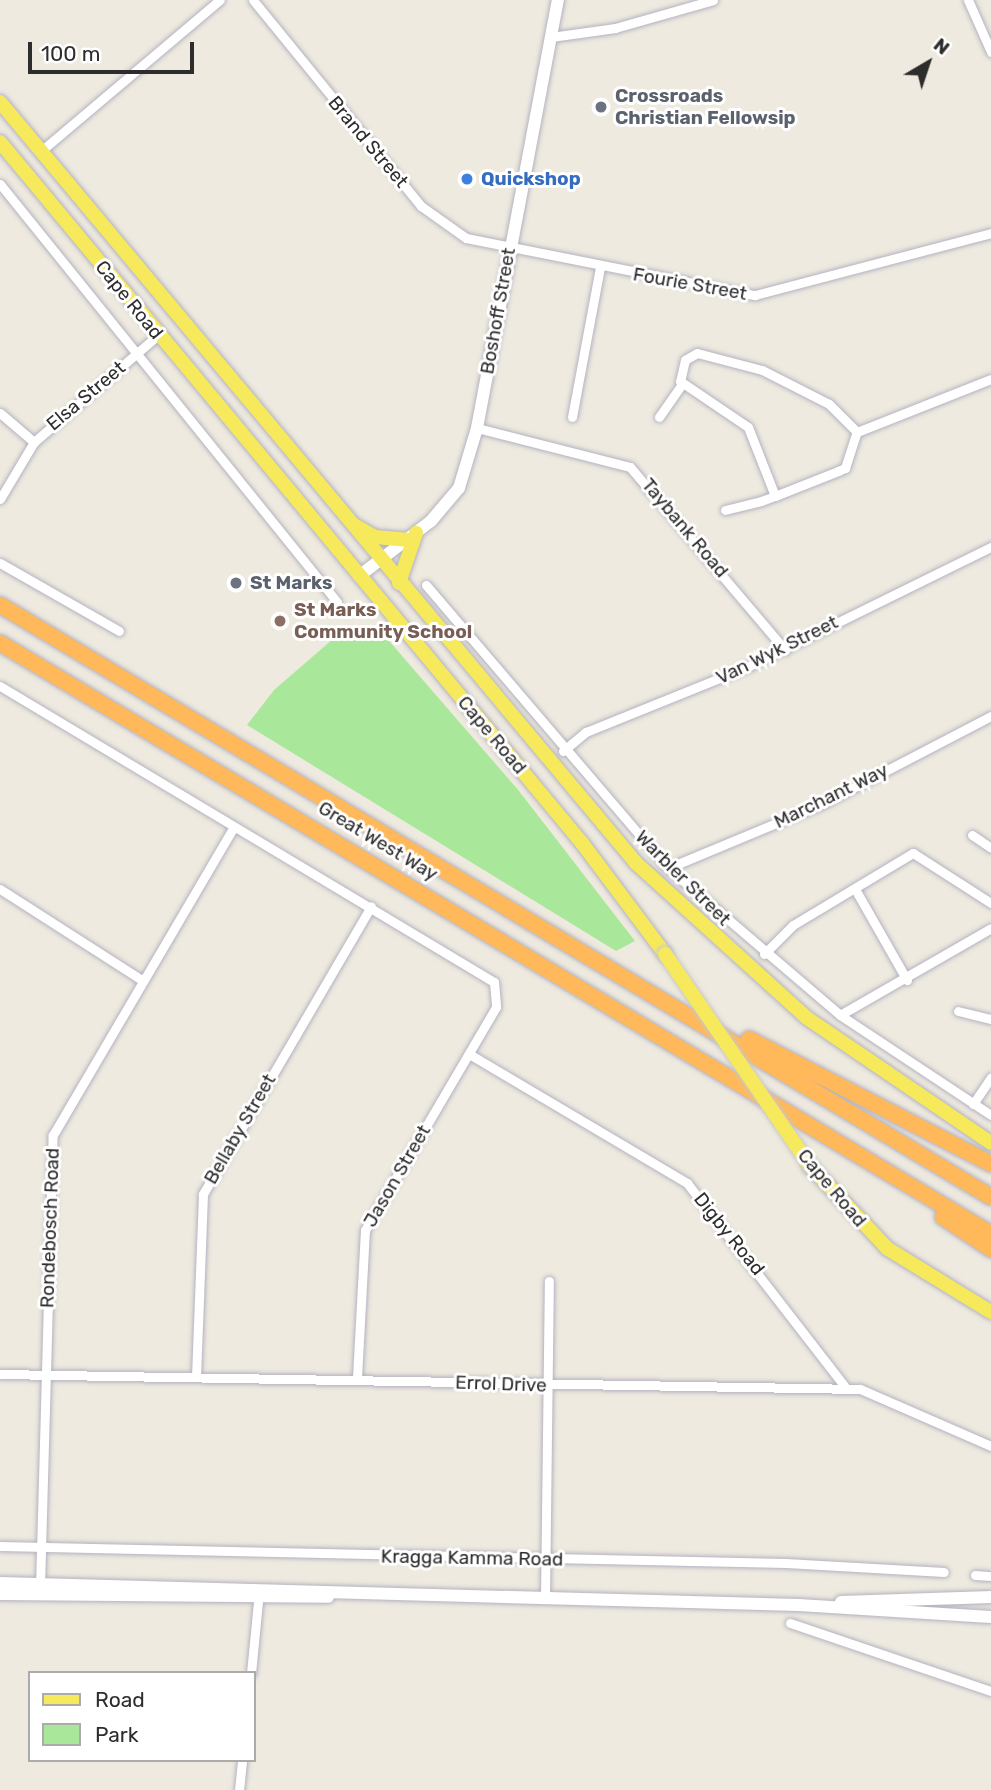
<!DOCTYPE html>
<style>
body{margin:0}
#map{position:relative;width:991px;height:1790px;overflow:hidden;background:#efeadf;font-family:Rubik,sans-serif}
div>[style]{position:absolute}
.green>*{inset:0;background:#a9e79a}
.roads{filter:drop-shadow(0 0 2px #b3b3c1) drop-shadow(0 0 2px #b3b3c1)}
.street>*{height:9px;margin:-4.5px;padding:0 4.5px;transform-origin:4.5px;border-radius:4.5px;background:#fff}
.secondary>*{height:12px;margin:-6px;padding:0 6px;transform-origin:6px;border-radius:6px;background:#fff}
.primary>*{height:14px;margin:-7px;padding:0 7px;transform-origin:7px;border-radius:7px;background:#f7e95c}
.highway>*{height:16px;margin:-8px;padding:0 8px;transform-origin:8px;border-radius:8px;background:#ffb95a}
.bridges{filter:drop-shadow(0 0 2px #c8c8c8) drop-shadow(0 0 2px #c8c8c8)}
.primary-bridge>*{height:14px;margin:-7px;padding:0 7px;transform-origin:7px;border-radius:7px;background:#f7e95c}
.dots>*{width:19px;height:19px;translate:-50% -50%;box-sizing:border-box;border:4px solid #fff;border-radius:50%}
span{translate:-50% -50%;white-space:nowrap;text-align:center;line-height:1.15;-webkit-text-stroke:6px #fff;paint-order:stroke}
.worship-label{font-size:19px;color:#5b616d;font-weight:700}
.left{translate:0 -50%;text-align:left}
.street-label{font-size:19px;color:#2d2d2d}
.shop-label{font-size:19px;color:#366cbe;font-weight:700}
.education-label{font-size:19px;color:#785e54;font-weight:700}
.legend{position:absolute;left:28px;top:1671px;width:228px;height:91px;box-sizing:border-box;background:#fff;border:2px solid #ababab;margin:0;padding:9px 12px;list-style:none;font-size:21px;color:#2d2d2d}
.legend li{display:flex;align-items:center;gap:14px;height:35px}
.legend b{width:35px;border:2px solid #ababab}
.north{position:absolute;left:893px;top:28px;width:70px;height:70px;-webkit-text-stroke:5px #fff;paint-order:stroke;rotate:39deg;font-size:19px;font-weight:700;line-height:28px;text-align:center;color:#2d2d2d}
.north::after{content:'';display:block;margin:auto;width:24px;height:32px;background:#2d2d2d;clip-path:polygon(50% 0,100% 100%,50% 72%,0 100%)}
.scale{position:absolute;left:28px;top:42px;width:166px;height:32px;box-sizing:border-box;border:4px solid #2d2d2d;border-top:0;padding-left:9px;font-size:21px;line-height:24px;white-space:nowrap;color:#2d2d2d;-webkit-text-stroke:5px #fff;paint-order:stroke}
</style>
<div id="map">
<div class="green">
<div style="clip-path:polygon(377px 627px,519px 791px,635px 941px,616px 951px,247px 725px,274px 690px,340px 633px)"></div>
</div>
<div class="roads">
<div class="street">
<div style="left:253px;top:0;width:266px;rotate:50.8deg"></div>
<div style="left:421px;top:206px;width:55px;rotate:35.4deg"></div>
<div style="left:466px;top:238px;width:295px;rotate:11.2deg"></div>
<div style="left:755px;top:295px;width:244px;rotate:-14.7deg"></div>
<div style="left:968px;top:0;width:57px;rotate:66.1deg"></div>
<div style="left:551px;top:37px;width:65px;rotate:-8deg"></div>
<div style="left:615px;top:28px;width:102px;rotate:-15.9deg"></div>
<div style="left:41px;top:151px;width:234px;rotate:-40.2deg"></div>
<div style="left:0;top:184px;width:537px;rotate:51.12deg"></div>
<div style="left:0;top:413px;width:45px;rotate:40.5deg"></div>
<div style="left:572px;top:417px;width:152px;rotate:-79.4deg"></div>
<div style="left:659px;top:417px;width:40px;rotate:-55.1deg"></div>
<div style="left:477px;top:428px;width:158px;rotate:14.3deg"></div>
<div style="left:630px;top:467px;width:240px;rotate:49.7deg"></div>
<div style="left:857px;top:432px;width:144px;rotate:-21.6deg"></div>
<div style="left:0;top:499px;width:66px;rotate:-59.2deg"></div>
<div style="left:34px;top:442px;width:164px;rotate:-40.8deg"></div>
<div style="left:725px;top:510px;width:37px;rotate:-14deg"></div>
<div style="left:761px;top:501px;width:15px;rotate:-20deg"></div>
<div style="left:775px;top:496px;width:68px;rotate:-21.6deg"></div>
<div style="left:838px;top:471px;width:8px;rotate:-23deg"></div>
<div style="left:845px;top:468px;width:38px;rotate:-72deg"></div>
<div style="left:857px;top:432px;width:40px;rotate:-135deg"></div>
<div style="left:829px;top:404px;width:75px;rotate:-153.1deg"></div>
<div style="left:762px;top:370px;width:67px;rotate:-165.3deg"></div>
<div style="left:697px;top:353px;width:14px;rotate:150deg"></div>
<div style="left:685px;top:360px;width:22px;rotate:103deg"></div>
<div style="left:680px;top:381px;width:82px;rotate:34.1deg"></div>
<div style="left:748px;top:427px;width:74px;rotate:68.6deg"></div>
<div style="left:0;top:563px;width:137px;rotate:29.7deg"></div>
<div style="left:426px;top:585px;width:372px;rotate:49.5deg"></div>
<div style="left:668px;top:868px;width:226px;rotate:40.5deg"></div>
<div style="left:840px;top:1015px;width:181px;rotate:33.5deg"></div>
<div style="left:0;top:686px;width:576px;rotate:30.93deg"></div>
<div style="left:494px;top:982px;width:25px;rotate:85deg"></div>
<div style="left:496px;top:1007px;width:259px;rotate:120.4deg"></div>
<div style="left:365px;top:1230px;width:150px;rotate:93.1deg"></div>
<div style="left:563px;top:751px;width:30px;rotate:-40deg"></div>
<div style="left:586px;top:732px;width:176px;rotate:-22deg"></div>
<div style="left:749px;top:666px;width:270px;rotate:-26.2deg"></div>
<div style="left:972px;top:835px;width:23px;rotate:34deg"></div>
<div style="left:668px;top:868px;width:167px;rotate:-22.6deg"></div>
<div style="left:822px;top:804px;width:191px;rotate:-27.5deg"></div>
<div style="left:0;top:889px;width:169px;rotate:32.7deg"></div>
<div style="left:855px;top:889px;width:105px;rotate:60.3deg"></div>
<div style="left:764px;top:954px;width:41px;rotate:-45deg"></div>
<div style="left:793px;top:925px;width:140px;rotate:-31deg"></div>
<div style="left:913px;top:853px;width:93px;rotate:32.7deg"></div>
<div style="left:958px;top:1011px;width:34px;rotate:14deg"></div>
<div style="left:840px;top:1015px;width:174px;rotate:-29.9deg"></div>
<div style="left:469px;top:1054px;width:253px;rotate:30.6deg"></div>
<div style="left:687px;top:1183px;width:259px;rotate:52.2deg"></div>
<div style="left:973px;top:1104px;width:32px;rotate:-56deg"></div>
<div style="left:0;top:1374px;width:860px;rotate:1deg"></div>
<div style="left:860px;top:1389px;width:143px;rotate:23.5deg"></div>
<div style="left:196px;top:1377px;width:183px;rotate:-87.8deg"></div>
<div style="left:203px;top:1194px;width:333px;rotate:-59.7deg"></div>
<div style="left:0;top:1546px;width:786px;rotate:1.24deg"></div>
<div style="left:786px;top:1563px;width:158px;rotate:3.3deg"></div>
<div style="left:975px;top:1575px;width:16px;rotate:4deg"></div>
<div style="left:40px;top:1587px;width:452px;rotate:-88.4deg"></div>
<div style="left:53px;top:1135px;width:357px;rotate:-59.6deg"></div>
<div style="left:545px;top:1599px;width:318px;rotate:-89.3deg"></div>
<div style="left:790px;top:1623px;width:212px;rotate:18.7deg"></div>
<div style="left:251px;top:1673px;width:82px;rotate:-84.4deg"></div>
<div style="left:239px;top:1790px;width:30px;rotate:-84deg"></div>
</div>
<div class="secondary">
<div style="left:359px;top:576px;width:91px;rotate:-37.4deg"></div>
<div style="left:431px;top:521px;width:43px;rotate:-49.7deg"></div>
<div style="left:459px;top:488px;width:63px;rotate:-73.3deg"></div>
<div style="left:477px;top:428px;width:436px;rotate:-79.3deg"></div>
<div style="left:0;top:1583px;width:799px;rotate:1.58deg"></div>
<div style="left:799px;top:1605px;width:192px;rotate:3.6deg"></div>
<div style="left:0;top:1594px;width:328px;rotate:0.5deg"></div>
<div style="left:841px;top:1602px;width:150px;rotate:-1.9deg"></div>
</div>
<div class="primary">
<div style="left:0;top:102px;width:992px;rotate:50.11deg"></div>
<div style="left:636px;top:863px;width:231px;rotate:42.2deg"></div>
<div style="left:807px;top:1018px;width:222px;rotate:34.2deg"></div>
<div style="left:0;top:142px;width:911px;rotate:50.3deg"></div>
<div style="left:582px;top:843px;width:139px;rotate:53.2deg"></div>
<div style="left:356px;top:526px;width:22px;rotate:30deg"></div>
<div style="left:375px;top:537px;width:32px;rotate:5deg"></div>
<div style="left:399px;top:583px;width:53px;rotate:-71.2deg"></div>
<div style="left:810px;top:1166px;width:114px;rotate:46.8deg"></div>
<div style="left:888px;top:1249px;width:121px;rotate:31.5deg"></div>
</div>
<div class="highway">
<div style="left:0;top:605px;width:1154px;rotate:30.85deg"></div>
<div style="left:0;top:643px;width:1154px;rotate:30.81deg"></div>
<div style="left:749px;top:1039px;width:272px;rotate:27.3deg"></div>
<div style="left:943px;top:1217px;width:58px;rotate:33.7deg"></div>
</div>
</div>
<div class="bridges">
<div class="primary-bridge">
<div style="left:665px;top:954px;width:257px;rotate:55.6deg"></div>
</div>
</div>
<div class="dots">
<div style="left:601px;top:107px;background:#6b7280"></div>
<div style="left:467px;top:179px;background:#3f7fe0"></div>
<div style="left:236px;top:583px;background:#6b7280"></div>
<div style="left:280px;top:621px;background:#8d6e63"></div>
</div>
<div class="worship-label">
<span class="left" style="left:615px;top:107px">Crossroads<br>Christian Fellowsip</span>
<span class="left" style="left:250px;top:583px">St Marks</span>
</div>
<div class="street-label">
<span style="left:368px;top:142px;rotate:50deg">Brand Street</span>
<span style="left:690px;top:284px;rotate:10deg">Fourie Street</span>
<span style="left:129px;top:300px;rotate:51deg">Cape Road</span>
<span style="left:498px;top:311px;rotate:-80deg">Boshoff Street</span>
<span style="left:86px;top:396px;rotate:-40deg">Elsa Street</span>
<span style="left:685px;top:528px;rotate:50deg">Taybank Road</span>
<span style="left:777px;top:650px;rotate:-26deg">Van Wyk Street</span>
<span style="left:492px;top:735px;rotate:50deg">Cape Road</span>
<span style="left:831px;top:796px;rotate:-26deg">Marchant Way</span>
<span style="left:378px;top:841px;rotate:31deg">Great West Way</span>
<span style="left:683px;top:878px;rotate:45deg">Warbler Street</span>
<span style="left:240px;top:1129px;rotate:-60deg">Bellaby Street</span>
<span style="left:397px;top:1176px;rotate:-60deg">Jason Street</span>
<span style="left:832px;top:1188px;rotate:50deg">Cape Road</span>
<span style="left:50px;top:1228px;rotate:-88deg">Rondebosch Road</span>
<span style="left:729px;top:1234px;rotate:51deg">Digby Road</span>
<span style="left:501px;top:1384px;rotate:2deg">Errol Drive</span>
<span style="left:472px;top:1558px;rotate:1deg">Kragga Kamma Road</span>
</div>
<div class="shop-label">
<span class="left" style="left:481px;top:179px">Quickshop</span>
</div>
<div class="education-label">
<span class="left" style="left:294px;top:621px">St Marks<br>Community School</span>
</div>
<ul class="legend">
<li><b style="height:9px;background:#f7e95c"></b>Road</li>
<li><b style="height:19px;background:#a9e79a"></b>Park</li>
</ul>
<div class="north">N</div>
<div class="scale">100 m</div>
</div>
